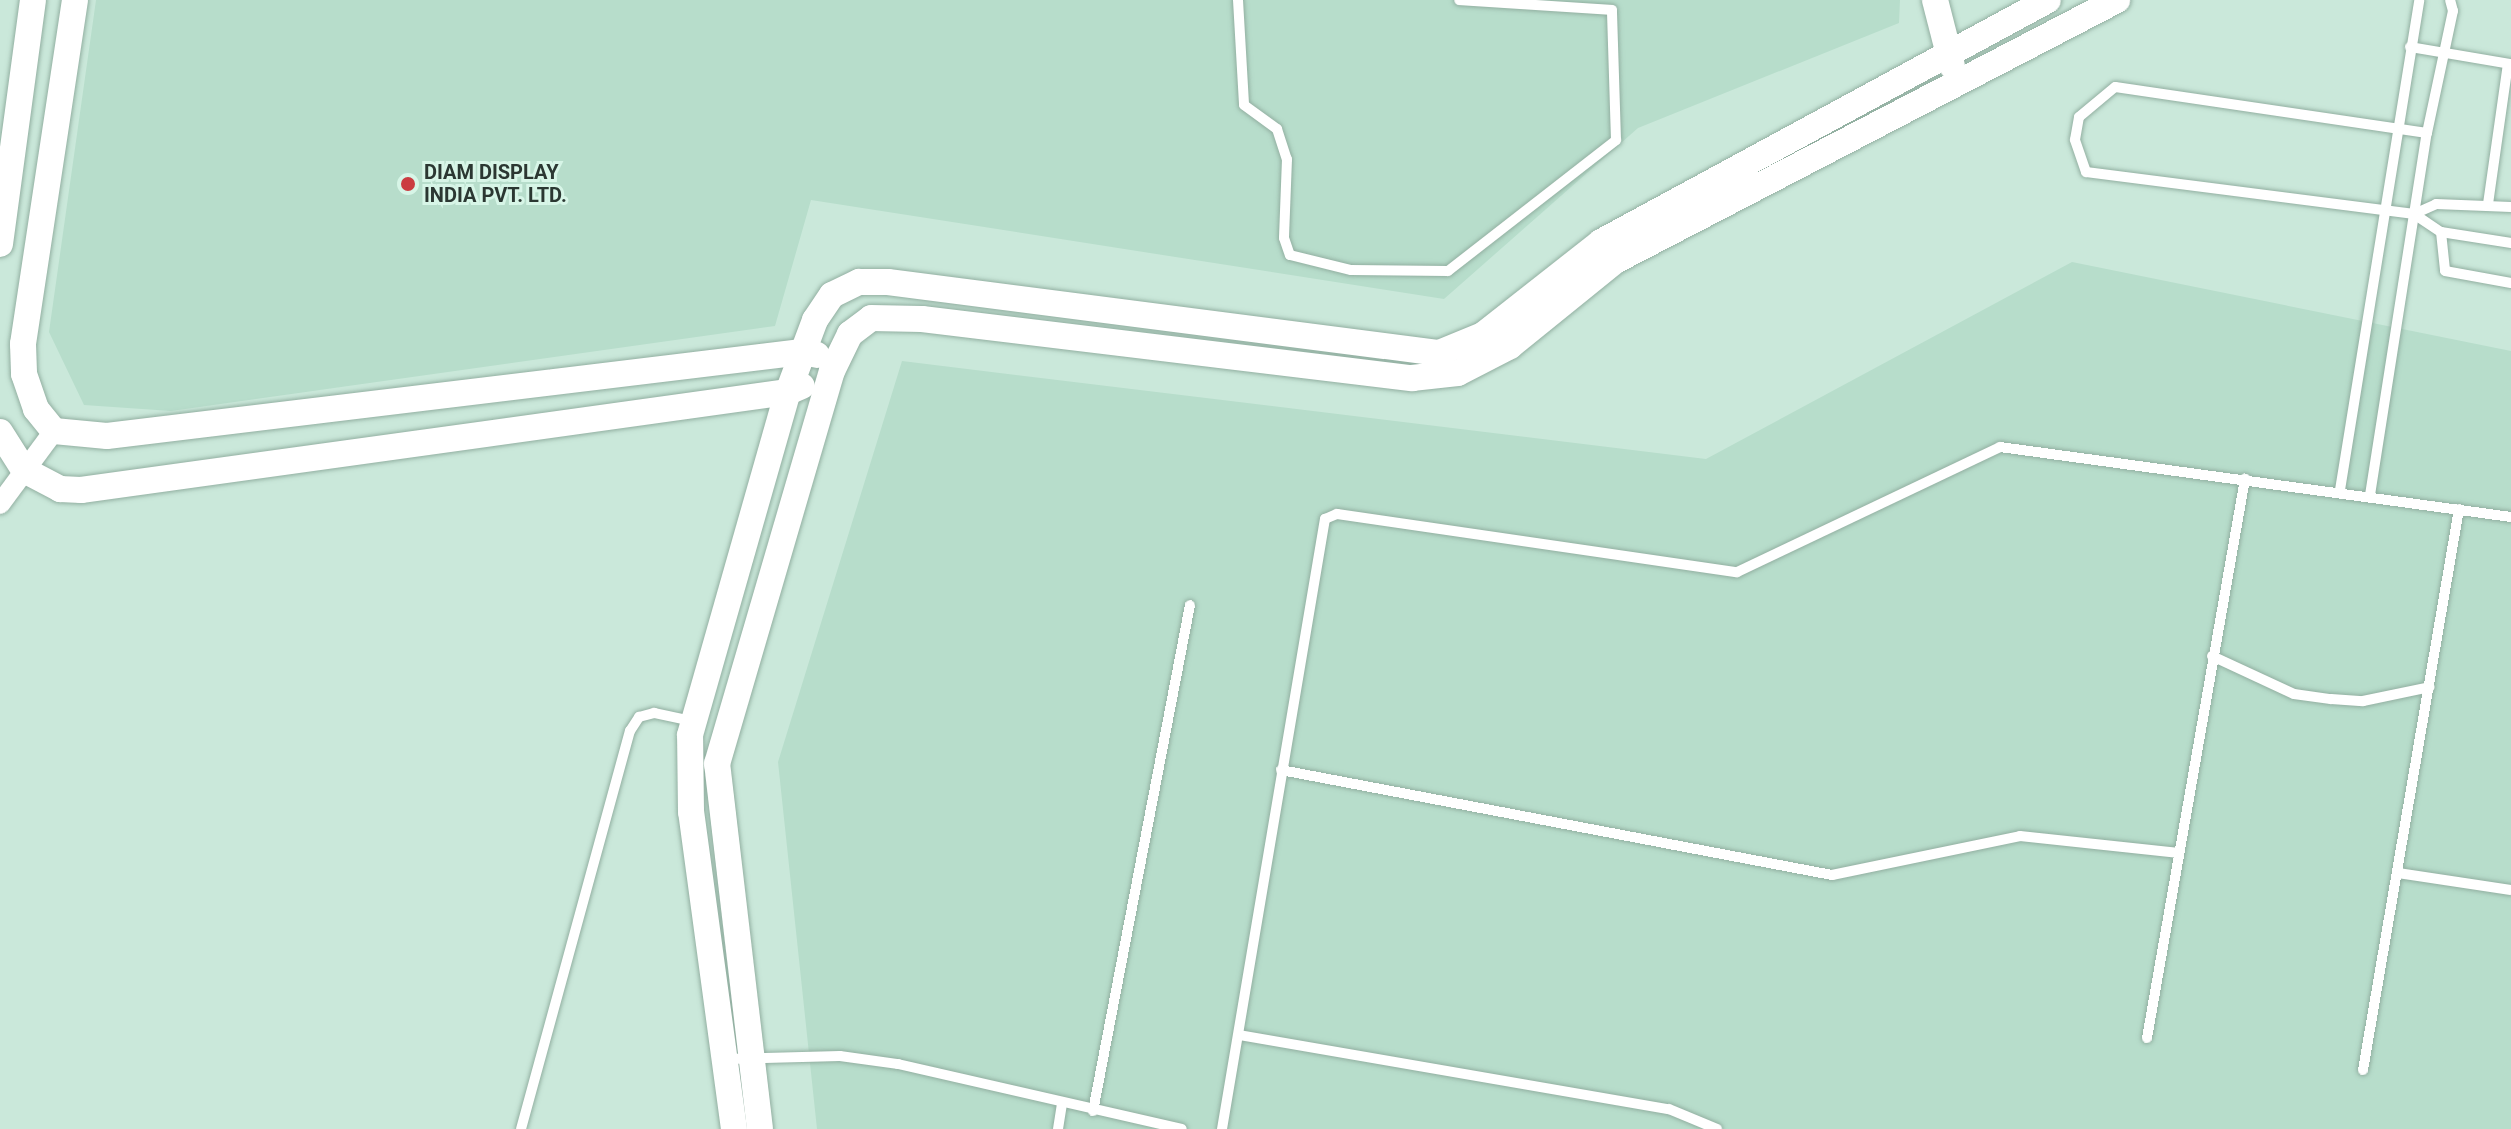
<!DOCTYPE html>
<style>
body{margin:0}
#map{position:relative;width:2511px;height:1129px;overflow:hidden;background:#cae8da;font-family:Roboto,sans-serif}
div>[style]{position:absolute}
.built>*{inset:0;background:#b7ddcb}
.roads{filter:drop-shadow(0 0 2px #92afa1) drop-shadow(0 0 2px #92afa1)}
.service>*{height:10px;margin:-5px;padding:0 5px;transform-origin:5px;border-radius:5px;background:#fff}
.minor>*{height:20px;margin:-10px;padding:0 10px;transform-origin:10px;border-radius:10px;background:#fff}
.tertiary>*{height:26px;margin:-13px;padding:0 13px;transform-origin:13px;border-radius:13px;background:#fff}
.dots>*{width:22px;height:22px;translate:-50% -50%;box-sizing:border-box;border:4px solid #d7f5e7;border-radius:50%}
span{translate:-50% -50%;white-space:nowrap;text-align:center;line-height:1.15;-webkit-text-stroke:6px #d7f5e7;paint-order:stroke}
.poi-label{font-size:20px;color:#2b3732;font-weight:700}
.left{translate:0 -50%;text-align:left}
</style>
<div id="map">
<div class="built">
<div style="clip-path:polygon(96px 0,1900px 0,1899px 23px,1638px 128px,1444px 299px,811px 200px,775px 326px,171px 411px,84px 405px,49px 332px)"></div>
<div style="clip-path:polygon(2072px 262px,2511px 351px,2511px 1129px,817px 1129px,778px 762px,902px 361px,1706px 459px)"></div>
</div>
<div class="roads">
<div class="service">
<div style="left:1238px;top:0;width:105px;rotate:86.7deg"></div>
<div style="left:1244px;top:105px;width:41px;rotate:36deg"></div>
<div style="left:1277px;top:129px;width:32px;rotate:72deg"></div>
<div style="left:1287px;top:159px;width:79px;rotate:92.2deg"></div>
<div style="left:1284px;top:238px;width:18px;rotate:71deg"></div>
<div style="left:1290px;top:255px;width:63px;rotate:13.8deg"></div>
<div style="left:1351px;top:270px;width:97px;rotate:0.6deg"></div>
<div style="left:1448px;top:271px;width:213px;rotate:-37.9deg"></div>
<div style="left:1616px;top:140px;width:130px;rotate:-91.8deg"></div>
<div style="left:1612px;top:10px;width:153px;rotate:-176.3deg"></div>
<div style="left:2410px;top:47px;width:102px;rotate:9.6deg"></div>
<div style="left:2427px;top:133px;width:315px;rotate:-171.6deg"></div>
<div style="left:2115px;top:87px;width:47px;rotate:140.2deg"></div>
<div style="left:2079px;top:117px;width:23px;rotate:100deg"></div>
<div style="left:2075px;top:140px;width:34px;rotate:71deg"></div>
<div style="left:2086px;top:172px;width:331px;rotate:7.3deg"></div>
<div style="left:2414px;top:214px;width:32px;rotate:34deg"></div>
<div style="left:2441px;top:232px;width:71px;rotate:8.9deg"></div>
<div style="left:2488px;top:204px;width:141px;rotate:-81.9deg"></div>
<div style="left:2414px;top:214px;width:24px;rotate:-24deg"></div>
<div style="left:2436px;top:204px;width:75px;rotate:2.3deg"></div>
<div style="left:2441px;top:232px;width:39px;rotate:84deg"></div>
<div style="left:2445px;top:271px;width:67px;rotate:10.3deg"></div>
<div style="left:2340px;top:490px;width:496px;rotate:-80.8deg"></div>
<div style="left:2370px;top:495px;width:366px;rotate:-81.1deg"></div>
<div style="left:2427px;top:133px;width:125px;rotate:-78deg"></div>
<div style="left:2453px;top:11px;width:11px;rotate:-105deg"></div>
<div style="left:2212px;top:656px;width:90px;rotate:24.9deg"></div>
<div style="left:2294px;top:694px;width:37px;rotate:8deg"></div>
<div style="left:2331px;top:699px;width:32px;rotate:4deg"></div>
<div style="left:2363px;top:701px;width:68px;rotate:-11.8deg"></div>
<div style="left:1281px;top:770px;width:561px;rotate:10.79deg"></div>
<div style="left:1832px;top:875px;width:192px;rotate:-11.7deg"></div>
<div style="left:2020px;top:836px;width:160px;rotate:6.1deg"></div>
<div style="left:2398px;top:873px;width:114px;rotate:8.6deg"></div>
<div style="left:1239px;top:1035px;width:436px;rotate:9.8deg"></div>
<div style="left:1669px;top:1109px;width:52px;rotate:22.6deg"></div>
<div style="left:2147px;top:1038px;width:568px;rotate:-80.06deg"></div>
<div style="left:727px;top:1059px;width:113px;rotate:-1.5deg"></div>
<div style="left:840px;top:1056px;width:59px;rotate:7.9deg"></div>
<div style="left:898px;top:1064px;width:291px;rotate:12.9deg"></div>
<div style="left:2363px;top:1070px;width:569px;rotate:-80.29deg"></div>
<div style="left:1093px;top:1111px;width:515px;rotate:-79.15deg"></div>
<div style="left:521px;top:1129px;width:413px;rotate:-74.7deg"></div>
<div style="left:630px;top:731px;width:17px;rotate:-57deg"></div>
<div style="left:639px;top:717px;width:16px;rotate:-15deg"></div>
<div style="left:654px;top:713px;width:39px;rotate:12deg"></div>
<div style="left:1058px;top:1129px;width:24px;rotate:-81deg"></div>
<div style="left:1222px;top:1129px;width:619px;rotate:-80.42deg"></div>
<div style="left:1325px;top:519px;width:13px;rotate:-23deg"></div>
<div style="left:1337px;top:514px;width:404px;rotate:8.3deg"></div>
<div style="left:1737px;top:572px;width:291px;rotate:-25.4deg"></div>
<div style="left:2000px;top:447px;width:516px;rotate:7.8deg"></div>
</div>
<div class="minor">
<div style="left:0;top:504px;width:91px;rotate:-53.5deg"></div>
</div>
<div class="tertiary">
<div style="left:75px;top:0;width:348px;rotate:98.6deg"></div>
<div style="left:23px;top:344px;width:30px;rotate:88deg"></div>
<div style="left:24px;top:374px;width:37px;rotate:71deg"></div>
<div style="left:36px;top:409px;width:28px;rotate:51deg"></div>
<div style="left:54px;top:431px;width:53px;rotate:5.4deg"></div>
<div style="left:107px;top:436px;width:700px;rotate:-6.89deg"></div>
<div style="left:802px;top:352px;width:15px;rotate:11deg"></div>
<div style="left:1935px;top:0;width:68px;rotate:75.6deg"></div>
<div style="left:0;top:244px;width:246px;rotate:-82.3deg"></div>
<div style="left:0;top:432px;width:45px;rotate:57.7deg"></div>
<div style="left:24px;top:470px;width:41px;rotate:27.8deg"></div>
<div style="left:60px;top:489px;width:21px;rotate:3deg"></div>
<div style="left:81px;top:490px;width:714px;rotate:-7.89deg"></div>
<div style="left:788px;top:392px;width:15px;rotate:-23deg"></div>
<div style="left:734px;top:1129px;width:320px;rotate:-97.7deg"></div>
<div style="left:691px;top:812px;width:77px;rotate:-90.7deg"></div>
<div style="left:690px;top:735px;width:357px;rotate:-74.1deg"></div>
<div style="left:788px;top:392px;width:77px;rotate:-69.4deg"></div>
<div style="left:815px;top:320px;width:30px;rotate:-56deg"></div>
<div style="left:832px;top:295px;width:30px;rotate:-26deg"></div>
<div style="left:859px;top:282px;width:29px"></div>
<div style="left:888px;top:282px;width:556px;rotate:7.34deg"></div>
<div style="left:1439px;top:353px;width:48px;rotate:-22.2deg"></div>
<div style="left:1483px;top:335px;width:150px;rotate:-38.2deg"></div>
<div style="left:1601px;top:242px;width:508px;rotate:-28.43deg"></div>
<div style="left:760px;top:1129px;width:368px;rotate:-96.7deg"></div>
<div style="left:717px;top:764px;width:409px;rotate:-73.7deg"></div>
<div style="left:832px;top:371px;width:41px;rotate:-64.1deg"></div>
<div style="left:850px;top:334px;width:26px;rotate:-37deg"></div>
<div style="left:871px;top:318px;width:51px;rotate:1.1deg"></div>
<div style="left:922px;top:319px;width:494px;rotate:6.9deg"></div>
<div style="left:1412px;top:378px;width:46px;rotate:-6.2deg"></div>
<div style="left:1458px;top:373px;width:59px;rotate:-27.4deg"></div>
<div style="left:1510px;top:346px;width:135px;rotate:-39deg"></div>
<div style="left:1615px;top:261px;width:566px;rotate:-27.47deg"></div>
</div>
</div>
<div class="dots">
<div style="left:408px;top:184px;background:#cb3c41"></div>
</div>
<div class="poi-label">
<span class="left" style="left:424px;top:184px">DIAM DISPLAY<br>INDIA PVT. LTD.</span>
</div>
</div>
